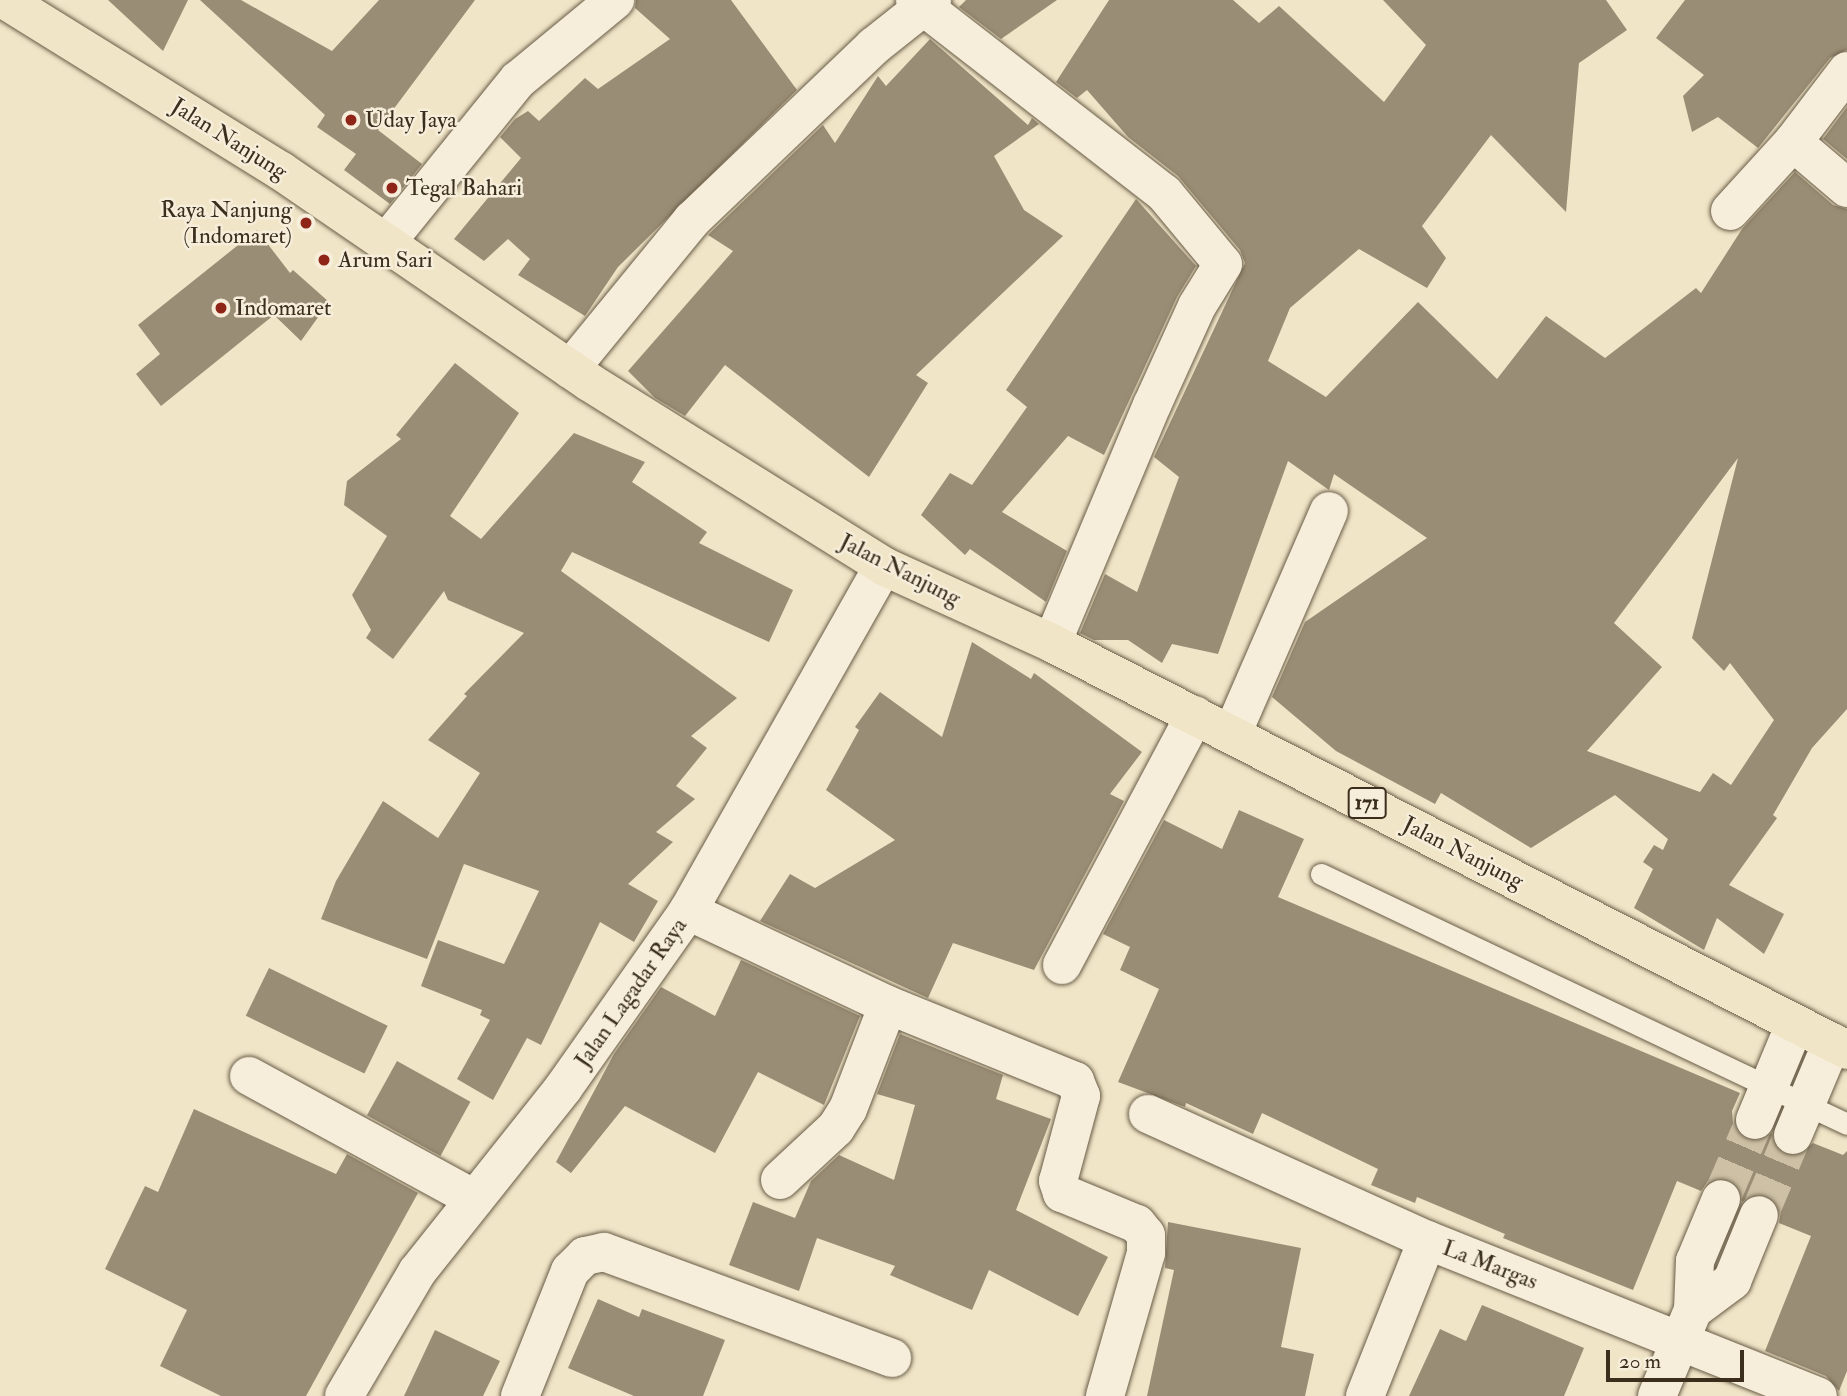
<!DOCTYPE html>
<style>
body{margin:0}
#map{position:relative;width:1847px;height:1396px;overflow:hidden;background:#f1e5c7;font-family:"IM FELL Double Pica",serif}
div>[style]{position:absolute}
.building>*{inset:0;background:#9a8d75;transform-origin:0 0}
.street-tunnel>*{height:38px;margin-top:-19px;transform-origin:0;background:repeating-linear-gradient(90deg,#cdc0a5 0 38px,transparent 0 57px)}
.roads{filter:drop-shadow(0 0 2px #685c47) drop-shadow(0 0 2px #685c47)}
.lane>*{height:21px;margin:-10.5px;padding:0 10.5px;transform-origin:10.5px;border-radius:10.5px;background:#f6eedb}
.street>*{height:38px;margin:-19px;padding:0 19px;transform-origin:19px;border-radius:19px;background:#f6eedb}
.primary>*{height:38px;margin:-19px;padding:0 19px;transform-origin:19px;border-radius:19px;background:#f1e5c7}
.dots>*{width:19px;height:19px;translate:-50% -50%;box-sizing:border-box;border:4px solid #f6eedb;border-radius:50%}
span{translate:-50% -50%;white-space:nowrap;text-align:center;line-height:1.15;-webkit-text-stroke:5px #f6eedb;paint-order:stroke}
.shield-label span{padding:2px 5px;background:#f6eedb;border:2px solid;border-radius:5px;-webkit-text-stroke-width:0}
.shield-label{font-size:21px;color:#3b2e1c;font-weight:700}
.poi-label{font-size:23px;color:#3b2e1c}
.left{translate:0 -50%;text-align:left}
.right{translate:-100% -50%;text-align:right}
.street-label{font-size:23px;color:#3b2e1c}
.scale{position:absolute;left:1606px;top:1350px;width:138px;height:32px;box-sizing:border-box;border:4px solid #3b2e1c;border-top:0;padding-left:9px;font-size:21px;line-height:24px;white-space:nowrap;color:#3b2e1c;-webkit-text-stroke:5px #f6eedb;paint-order:stroke}
</style>
<div id="map">
<div class="building">
<div style="clip-path:polygon(108px 0,188px 0,163px 51px)"></div>
<div style="clip-path:polygon(200px 0,241px 0,332px 51px,379px 0,475px 0,378px 130px,422px 164px,390px 204px,344px 170px,356px 154px,317px 127px,325px 115px)"></div>
<div style="clip-path:polygon(636px 0,731px 0,797px 90px,618px 267px,585px 316px,518px 275px,530px 259px,508px 239px,484px 261px,454px 239px,521px 158px,500px 137px,515px 119px,528px 111px,539px 121px,585px 78px,598px 89px,670px 39px,635px 8px)"></div>
<div style="clip-path:polygon(966px 0,1057px 0,1001px 39px,959px 7px)"></div>
<div style="clip-path:polygon(evenodd,1109px 0,1233px 0,1259px 23px,1279px 6px,1384px 102px,1426px 45px,1383px 0,1606px 0,1627px 30px,1579px 63px,1566px 212px,1491px 135px,1422px 226px,1446px 258px,1427px 288px,1359px 249px,1290px 308px,1268px 361px,1326px 397px,1418px 302px,1497px 379px,1546px 316px,1605px 358px,1696px 288px,1701px 293px,1742px 229px,1795px 172px,1833px 205px,1847px 209px,1847px 709px,1812px 748px,1773px 815px,1777px 818px,1729px 885px,1784px 914px,1764px 954px,1717px 918px,1704px 950px,1634px 908px,1653px 869px,1643px 862px,1654px 845px,1663px 850px,1668px 839px,1615px 795px,1531px 848px,1441px 793px,1435px 804px,1336px 751px,1272px 697px,1305px 622px,1427px 538px,1334px 474px,1329px 490px,1288px 461px,1218px 654px,1172px 644px,1162px 663px,1128px 640px,1094px 640px,1080px 633px,1105px 574px,1137px 592px,1179px 477px,1154px 457px,1245px 263px,1240px 250px,1178px 176px,1128px 137px,1087px 90px,1077px 98px,1056px 82px,1109px 0,1738px 458px,1692px 638px,1724px 671px,1730px 663px,1774px 720px,1731px 785px,1713px 773px,1700px 792px,1587px 751px,1662px 667px,1614px 623px,1738px 458px)"></div>
<div style="clip-path:polygon(1685px 0,1847px 0,1847px 50px,1830px 58px,1758px 148px,1718px 117px,1692px 132px,1683px 96px,1704px 75px,1656px 38px)"></div>
<div style="clip-path:polygon(930px 39px,1028px 125px,1032px 118px,1039px 124px,994px 156px,1024px 210px,1063px 236px,916px 375px,928px 383px,869px 477px,725px 365px,685px 416px,655px 398px,628px 371px,733px 251px,708px 235px,823px 125px,835px 143px,878px 76px,886px 86px)"></div>
<div style="clip-path:polygon(1847px 107px,1847px 159px,1823px 139px)"></div>
<div style="clip-path:polygon(1136px 199px,1196px 266px,1177px 297px,1104px 455px,1068px 436px,1002px 512px,1067px 551px,1046px 602px,970px 549px,965px 555px,921px 515px,950px 473px,972px 485px,1027px 407px,1006px 390px)"></div>
<div style="clip-path:polygon(257px 230px,290px 273px,293px 270px,329px 302px,301px 341px,274px 315px,161px 406px,136px 374px,160px 354px,138px 325px)"></div>
<div style="clip-path:polygon(455px 363px,519px 413px,450px 516px,481px 539px,574px 433px,645px 462px,632px 482px,707px 532px,699px 543px,793px 590px,769px 642px,572px 552px,561px 571px,737px 698px,691px 736px,707px 748px,676px 786px,695px 799px,656px 832px,673px 842px,628px 884px,658px 901px,634px 942px,600px 922px,541px 1045px,527px 1038px,493px 1100px,457px 1079px,490px 1020px,480px 1015px,482px 1010px,421px 986px,438px 940px,504px 964px,539px 891px,464px 864px,427px 959px,321px 919px,336px 881px,383px 801px,438px 838px,480px 773px,428px 740px,467px 696px,464px 694px,524px 633px,448px 600px,444px 591px,393px 659px,366px 638px,371px 630px,352px 595px,387px 536px,344px 505px,347px 481px,401px 439px,396px 435px)"></div>
<div style="clip-path:polygon(972px 642px,1031px 679px,1034px 673px,1142px 752px,1110px 794px,1124px 801px,1034px 970px,953px 943px,928px 998px,760px 921px,790px 874px,815px 888px,895px 840px,826px 790px,859px 730px,855px 727px,880px 692px,942px 737px)"></div>
<div style="clip-path:polygon(1239px 810px,1304px 839px,1278px 897px,1740px 1093px,1732px 1111px,1733px 1123px,1746px 1140px,1758px 1142px,1772px 1133px,1776px 1149px,1795px 1157px,1813px 1143px,1843px 1155px,1847px 1151px,1847px 1371px,1839px 1391px,1826px 1376px,1765px 1351px,1811px 1236px,1779px 1223px,1781px 1211px,1768px 1195px,1755px 1194px,1742px 1202px,1739px 1186px,1729px 1179px,1708px 1181px,1701px 1191px,1677px 1181px,1633px 1290px,1503px 1238px,1505px 1234px,1417px 1197px,1415px 1203px,1371px 1185px,1378px 1169px,1262px 1113px,1253px 1134px,1186px 1103px,1185px 1107px,1118px 1082px,1159px 989px,1120px 970px,1130px 947px,1103px 934px,1164px 820px,1222px 849px)"></div>
<div style="clip-path:polygon(741px 960px,860px 1016px,824px 1105px,758px 1072px,715px 1153px,625px 1106px,571px 1173px,556px 1162px,614px 1054px,661px 987px,715px 1016px)"></div>
<div style="left:269px;top:968px;width:132px;height:53px;rotate:26deg"></div>
<div style="clip-path:polygon(900px 1034px,1003px 1075px,996px 1099px,1051px 1119px,1016px 1210px,1108px 1257px,1078px 1316px,989px 1270px,972px 1310px,890px 1275px,895px 1266px,817px 1238px,799px 1291px,729px 1265px,753px 1202px,795px 1218px,811px 1181px,839px 1155px,894px 1180px,915px 1105px,877px 1094px)"></div>
<div style="left:397px;top:1061px;width:84px;height:62px;rotate:29deg"></div>
<div style="clip-path:polygon(194px 1109px,336px 1174px,347px 1154px,418px 1193px,306px 1396px,221px 1396px,160px 1366px,187px 1310px,105px 1269px,145px 1186px,158px 1192px)"></div>
<div style="clip-path:polygon(1168px 1222px,1301px 1248px,1281px 1347px,1314px 1354px,1305px 1396px,1147px 1396px,1174px 1270px,1165px 1268px)"></div>
<div style="clip-path:polygon(598px 1299px,639px 1317px,642px 1309px,725px 1340px,703px 1396px,634px 1396px,568px 1368px)"></div>
<div style="clip-path:polygon(1482px 1305px,1584px 1348px,1564px 1396px,1409px 1396px,1440px 1329px,1466px 1341px)"></div>
<div style="clip-path:polygon(435px 1330px,500px 1361px,483px 1396px,404px 1396px)"></div>
</div>
<div class="street-tunnel">
<div style="left:1721px;top:1199px;width:86px;rotate:-66.7deg"></div>
<div style="left:1759px;top:1215px;width:87px;rotate:-67deg"></div>
</div>
<div class="roads">
<div class="lane">
<div style="left:1321px;top:874px;width:582px;rotate:25.42deg"></div>
</div>
<div class="street">
<div style="left:915px;top:0;width:315px;rotate:37.8deg"></div>
<div style="left:1164px;top:193px;width:92px;rotate:50.3deg"></div>
<div style="left:1223px;top:264px;width:49px;rotate:121.8deg"></div>
<div style="left:1197px;top:306px;width:109px;rotate:114.4deg"></div>
<div style="left:1152px;top:405px;width:258px;rotate:112.8deg"></div>
<div style="left:1793px;top:142px;width:71px;rotate:40.4deg"></div>
<div style="left:1730px;top:211px;width:93px;rotate:-47.6deg"></div>
<div style="left:1793px;top:142px;width:89px;rotate:-52.7deg"></div>
<div style="left:385px;top:244px;width:211px;rotate:-51deg"></div>
<div style="left:518px;top:80px;width:126px;rotate:-39.5deg"></div>
<div style="left:570px;top:369px;width:193px;rotate:-50.7deg"></div>
<div style="left:692px;top:220px;width:252px;rotate:-43.7deg"></div>
<div style="left:874px;top:46px;width:74px;rotate:-38.4deg"></div>
<div style="left:1232px;top:734px;width:243px;rotate:-66.5deg"></div>
<div style="left:688px;top:911px;width:221px;rotate:25.2deg"></div>
<div style="left:888px;top:1005px;width:202px;rotate:22.1deg"></div>
<div style="left:1075px;top:1081px;width:16px;rotate:68deg"></div>
<div style="left:1081px;top:1096px;width:88px;rotate:105.1deg"></div>
<div style="left:1058px;top:1181px;width:13px;rotate:72deg"></div>
<div style="left:1062px;top:1193px;width:81px;rotate:22.5deg"></div>
<div style="left:1137px;top:1224px;width:14px;rotate:51deg"></div>
<div style="left:1146px;top:1235px;width:18px;rotate:90deg"></div>
<div style="left:1146px;top:1253px;width:149px;rotate:106deg"></div>
<div style="left:1062px;top:965px;width:283px;rotate:-62deg"></div>
<div style="left:249px;top:1076px;width:257px;rotate:28.6deg"></div>
<div style="left:1148px;top:1114px;width:306px;rotate:24.3deg"></div>
<div style="left:1427px;top:1240px;width:421px;rotate:21.8deg"></div>
<div style="left:1755px;top:1120px;width:104px;rotate:-67.4deg"></div>
<div style="left:1793px;top:1135px;width:101px;rotate:-67.2deg"></div>
<div style="left:780px;top:1180px;width:76px;rotate:-42.9deg"></div>
<div style="left:836px;top:1128px;width:22px;rotate:-58deg"></div>
<div style="left:848px;top:1109px;width:111px;rotate:-69deg"></div>
<div style="left:1693px;top:1310px;width:49px;rotate:-36.6deg"></div>
<div style="left:1732px;top:1281px;width:71px;rotate:-67.8deg"></div>
<div style="left:344px;top:1396px;width:144px;rotate:-59.5deg"></div>
<div style="left:417px;top:1272px;width:236px;rotate:-51.5deg"></div>
<div style="left:564px;top:1087px;width:215px;rotate:-54.8deg"></div>
<div style="left:688px;top:911px;width:396px;rotate:-60.5deg"></div>
<div style="left:520px;top:1396px;width:135px;rotate:-68.2deg"></div>
<div style="left:570px;top:1271px;width:21px;rotate:-45deg"></div>
<div style="left:585px;top:1256px;width:19px;rotate:-12deg"></div>
<div style="left:604px;top:1252px;width:307px;rotate:20.2deg"></div>
<div style="left:1365px;top:1396px;width:168px;rotate:-68.3deg"></div>
<div style="left:1657px;top:1396px;width:93px;rotate:-67.3deg"></div>
<div style="left:1693px;top:1310px;width:49px;rotate:-87.7deg"></div>
<div style="left:1695px;top:1261px;width:67px;rotate:-67.2deg"></div>
</div>
<div class="primary">
<div style="left:5px;top:0;width:325px;rotate:31.8deg"></div>
<div style="left:281px;top:171px;width:373px;rotate:34.4deg"></div>
<div style="left:589px;top:382px;width:347px;rotate:32deg"></div>
<div style="left:883px;top:566px;width:186px;rotate:24.5deg"></div>
<div style="left:1052px;top:643px;width:893px;rotate:27.11deg"></div>
</div>
</div>
<div class="dots">
<div style="left:351px;top:120px;background:#8f2418"></div>
<div style="left:392px;top:188px;background:#8f2418"></div>
<div style="left:306px;top:223px;background:#8f2418"></div>
<div style="left:324px;top:260px;background:#8f2418"></div>
<div style="left:221px;top:308px;background:#8f2418"></div>
</div>
<div class="shield-label">
<span style="left:1367px;top:803px">171</span>
</div>
<div class="poi-label">
<span class="left" style="left:365px;top:120px">Uday Jaya</span>
<span class="left" style="left:406px;top:188px">Tegal Bahari</span>
<span class="right" style="left:292px;top:223px">Raya Nanjung<br>(Indomaret)</span>
<span class="left" style="left:338px;top:260px">Arum Sari</span>
<span class="left" style="left:235px;top:308px">Indomaret</span>
</div>
<div class="street-label">
<span style="left:229px;top:139px;rotate:32deg">Jalan Nanjung</span>
<span style="left:900px;top:570px;rotate:27deg">Jalan Nanjung</span>
<span style="left:1463px;top:853px;rotate:27deg">Jalan Nanjung</span>
<span style="left:631px;top:993px;rotate:-55deg">Jalan Lagadar Raya</span>
<span style="left:1490px;top:1265px;rotate:21deg">La Margas</span>
</div>
<div class="scale">20 m</div>
</div>
